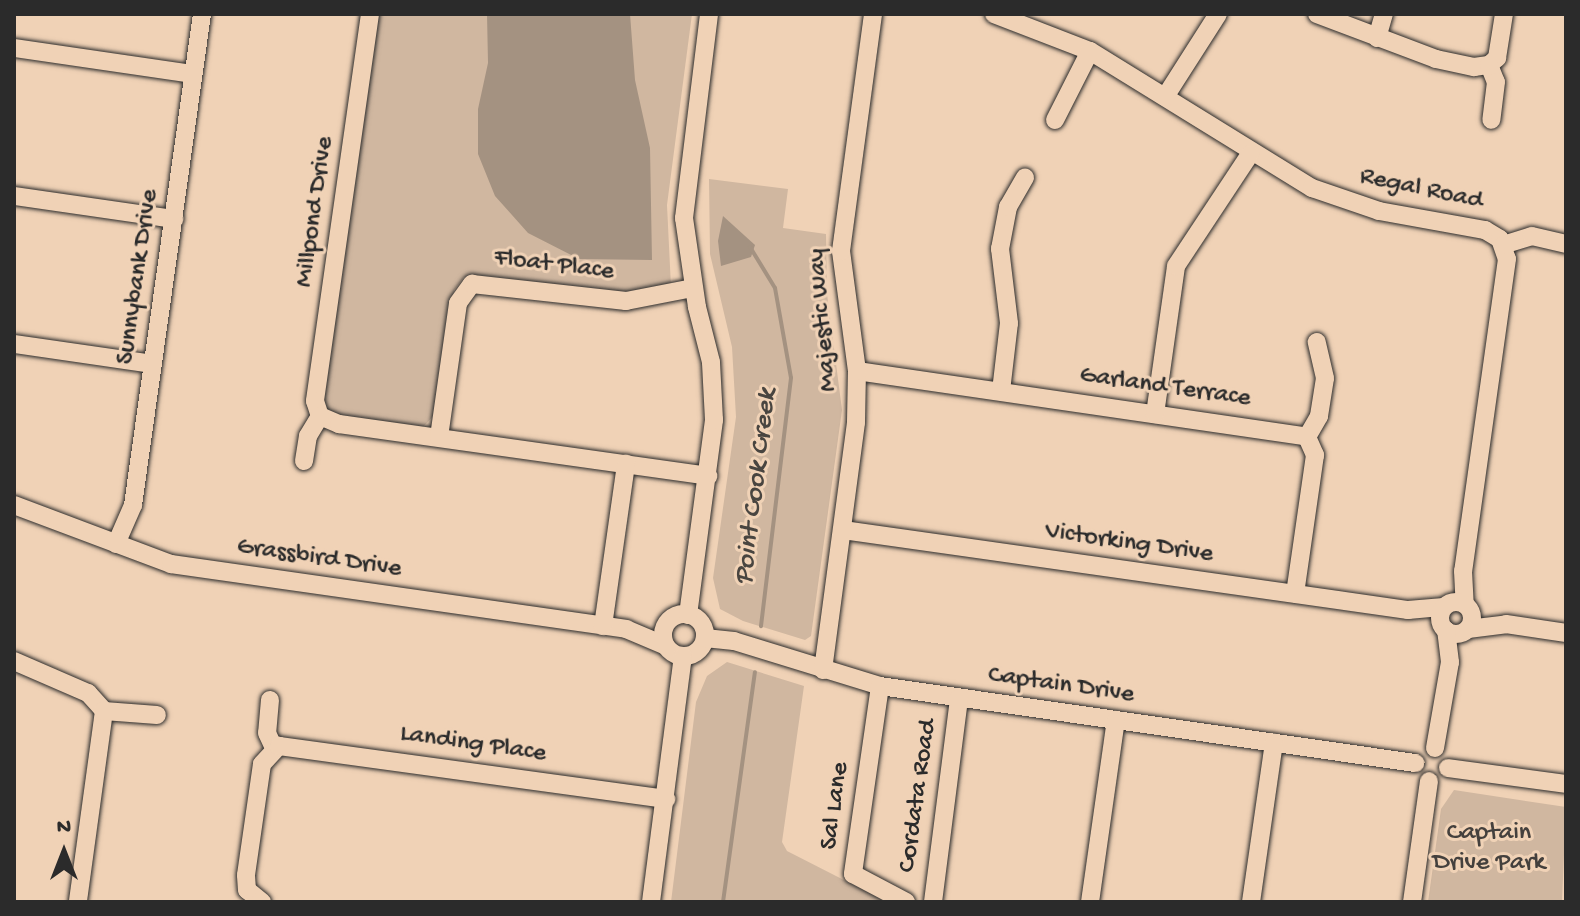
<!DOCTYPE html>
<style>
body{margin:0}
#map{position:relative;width:1580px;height:916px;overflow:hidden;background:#f0d2b6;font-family:"Gochi Hand",sans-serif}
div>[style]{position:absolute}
.green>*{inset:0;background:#d0b7a0}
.water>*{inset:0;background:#a49281}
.stream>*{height:4px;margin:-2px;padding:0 2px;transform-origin:2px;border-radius:2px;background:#a49281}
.roads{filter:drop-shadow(0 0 2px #2b2b2b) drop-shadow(0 0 2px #2b2b2b)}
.minor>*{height:18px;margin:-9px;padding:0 9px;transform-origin:9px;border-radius:9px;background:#f0d2b6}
.minor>.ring{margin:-9px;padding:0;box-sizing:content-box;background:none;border:18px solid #f0d2b6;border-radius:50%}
span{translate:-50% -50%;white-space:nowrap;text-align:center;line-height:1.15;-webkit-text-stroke:6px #f0d2b6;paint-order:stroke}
.street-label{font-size:26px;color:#2b2b2b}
.park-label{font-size:26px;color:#44403d}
.water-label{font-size:28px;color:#494540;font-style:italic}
.frame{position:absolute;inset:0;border:16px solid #2b2b2b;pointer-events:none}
.north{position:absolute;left:24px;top:812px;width:80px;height:80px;-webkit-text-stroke:6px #f0d2b6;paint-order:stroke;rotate:0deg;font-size:22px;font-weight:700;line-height:32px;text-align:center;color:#2b2b2b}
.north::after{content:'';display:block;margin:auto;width:28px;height:36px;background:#2b2b2b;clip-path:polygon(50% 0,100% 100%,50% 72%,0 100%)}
</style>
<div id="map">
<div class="green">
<div style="clip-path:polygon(375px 14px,692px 14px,667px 205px,671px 287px,613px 294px,464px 277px,454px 290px,437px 412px,423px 427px,341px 416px,325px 408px,322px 392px)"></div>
<div style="clip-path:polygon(709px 179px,788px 189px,783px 228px,826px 234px,827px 294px,842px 410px,811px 636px,805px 640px,743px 621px,720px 609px,713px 578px,736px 417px,732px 347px,710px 254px)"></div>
<div style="clip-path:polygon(727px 662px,804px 686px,782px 842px,787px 851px,887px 902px,671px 902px,696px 702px,707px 676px)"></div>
<div style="clip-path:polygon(1454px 790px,1566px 807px,1562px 902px,1428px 902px,1441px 809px)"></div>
</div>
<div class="water">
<div style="clip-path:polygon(487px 14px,630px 14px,635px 80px,650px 148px,652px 260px,579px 259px,528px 233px,495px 196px,478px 154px,478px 109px,488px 63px)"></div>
<div style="clip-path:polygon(723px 216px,755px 245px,751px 257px,721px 266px,718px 241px)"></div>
</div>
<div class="stream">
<div style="left:750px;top:247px;width:48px;rotate:58.6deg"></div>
<div style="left:775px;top:288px;width:91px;rotate:79.9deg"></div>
<div style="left:791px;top:378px;width:250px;rotate:96.9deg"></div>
<div style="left:723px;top:902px;width:232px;rotate:-82.1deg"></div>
</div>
<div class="roads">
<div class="minor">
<div style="left:370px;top:14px;width:391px;rotate:98.1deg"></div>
<div style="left:315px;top:401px;width:16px;rotate:72deg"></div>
<div style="left:320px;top:416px;width:21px;rotate:23deg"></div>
<div style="left:339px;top:424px;width:373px;rotate:8deg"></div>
<div style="left:994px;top:14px;width:103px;rotate:21.1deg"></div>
<div style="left:1090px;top:51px;width:261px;rotate:31.7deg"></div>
<div style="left:1312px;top:188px;width:71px;rotate:18.9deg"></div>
<div style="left:1379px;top:211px;width:108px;rotate:10.2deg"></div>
<div style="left:1485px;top:230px;width:17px;rotate:31deg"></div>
<div style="left:1500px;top:239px;width:21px;rotate:71deg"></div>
<div style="left:1507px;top:259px;width:315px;rotate:98deg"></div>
<div style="left:1463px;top:571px;width:33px;rotate:87deg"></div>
<div style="left:1317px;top:14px;width:127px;rotate:20.7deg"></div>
<div style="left:1436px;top:59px;width:39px;rotate:12deg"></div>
<div style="left:1474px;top:67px;width:15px;rotate:-8deg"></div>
<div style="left:1489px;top:65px;width:11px;rotate:-41deg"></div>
<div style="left:1497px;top:58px;width:45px;rotate:-81deg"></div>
<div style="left:1377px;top:38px;width:25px;rotate:-74deg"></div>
<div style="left:14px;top:48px;width:181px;rotate:8.3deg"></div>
<div style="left:1489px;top:65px;width:18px;rotate:68deg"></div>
<div style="left:1496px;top:82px;width:38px;rotate:97deg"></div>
<div style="left:1165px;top:97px;width:98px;rotate:-57.4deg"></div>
<div style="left:1055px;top:120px;width:77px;rotate:-63.1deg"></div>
<div style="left:14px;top:196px;width:162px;rotate:8.2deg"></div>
<div style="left:1503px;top:245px;width:30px;rotate:-17deg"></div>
<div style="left:1532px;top:236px;width:35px;rotate:13deg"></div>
<div style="left:14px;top:344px;width:140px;rotate:8.2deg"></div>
<div style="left:857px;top:371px;width:455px;rotate:8.3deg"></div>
<div style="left:1307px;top:437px;width:20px;rotate:66deg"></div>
<div style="left:1315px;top:455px;width:140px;rotate:98.2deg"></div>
<div style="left:1001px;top:391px;width:68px;rotate:-83.3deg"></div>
<div style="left:1009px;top:323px;width:75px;rotate:-96.9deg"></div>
<div style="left:1000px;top:249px;width:43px;rotate:-79.2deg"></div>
<div style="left:1008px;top:207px;width:34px;rotate:-60deg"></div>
<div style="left:1155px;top:414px;width:149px;rotate:-81.9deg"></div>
<div style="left:1176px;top:266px;width:134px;rotate:-56.5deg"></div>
<div style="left:439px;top:437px;width:135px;rotate:-81.9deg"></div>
<div style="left:458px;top:303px;width:24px;rotate:-54deg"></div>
<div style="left:472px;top:284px;width:155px;rotate:6.3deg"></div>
<div style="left:626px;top:301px;width:68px;rotate:-11deg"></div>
<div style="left:1307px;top:437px;width:24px;rotate:-60deg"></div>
<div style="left:1319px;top:416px;width:38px;rotate:-81deg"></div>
<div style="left:1325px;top:378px;width:37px;rotate:-103deg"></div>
<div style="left:304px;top:461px;width:25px;rotate:-81deg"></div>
<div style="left:308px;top:436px;width:23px;rotate:-59deg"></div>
<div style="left:14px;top:505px;width:168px;rotate:20.6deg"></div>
<div style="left:171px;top:564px;width:460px;rotate:8.1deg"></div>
<div style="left:626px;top:629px;width:43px;rotate:23deg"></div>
<div style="left:843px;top:530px;width:571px;rotate:8.06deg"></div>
<div style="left:1408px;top:610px;width:36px;rotate:-5deg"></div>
<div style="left:116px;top:544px;width:43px;rotate:-66.4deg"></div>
<div style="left:133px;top:505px;width:496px;rotate:-82deg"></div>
<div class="ring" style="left:1440px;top:602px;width:14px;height:14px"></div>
<div class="ring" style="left:663px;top:614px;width:24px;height:24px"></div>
<div style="left:688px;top:615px;width:197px;rotate:-82.4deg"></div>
<div style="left:714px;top:420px;width:58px;rotate:-93deg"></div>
<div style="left:711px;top:362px;width:57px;rotate:-104.3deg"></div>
<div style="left:697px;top:307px;width:90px;rotate:-98.3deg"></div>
<div style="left:684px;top:218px;width:206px;rotate:-83deg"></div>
<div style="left:603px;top:626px;width:164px;rotate:-81.9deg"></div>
<div style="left:1468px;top:629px;width:38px;rotate:-7deg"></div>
<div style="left:1506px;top:624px;width:61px;rotate:8.5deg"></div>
<div style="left:705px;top:638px;width:29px;rotate:6deg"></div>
<div style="left:734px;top:641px;width:153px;rotate:17.1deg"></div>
<div style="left:880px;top:686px;width:541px;rotate:8.19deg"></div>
<div style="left:14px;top:661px;width:81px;rotate:23.4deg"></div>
<div style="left:88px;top:693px;width:24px;rotate:48deg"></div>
<div style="left:104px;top:711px;width:193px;rotate:97.8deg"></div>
<div style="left:823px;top:670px;width:250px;rotate:-82.4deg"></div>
<div style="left:856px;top:422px;width:51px;rotate:-88.9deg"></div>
<div style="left:857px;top:371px;width:121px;rotate:-97.6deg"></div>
<div style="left:841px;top:251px;width:239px;rotate:-82.3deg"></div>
<div style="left:880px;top:686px;width:190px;rotate:98.2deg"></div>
<div style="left:853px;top:874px;width:60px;rotate:27.8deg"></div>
<div style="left:270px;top:700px;width:33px;rotate:95deg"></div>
<div style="left:267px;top:733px;width:17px;rotate:65deg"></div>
<div style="left:104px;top:711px;width:53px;rotate:4.3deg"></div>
<div style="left:1435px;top:748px;width:87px;rotate:-80.1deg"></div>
<div style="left:1450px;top:662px;width:32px;rotate:-97deg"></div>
<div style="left:1448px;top:768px;width:119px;rotate:7.7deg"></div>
<div style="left:262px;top:902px;width:19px;rotate:-141deg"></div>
<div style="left:247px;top:890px;width:15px;rotate:-94deg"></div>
<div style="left:246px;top:875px;width:112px;rotate:-81.8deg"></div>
<div style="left:262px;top:764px;width:25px;rotate:-47deg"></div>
<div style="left:279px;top:746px;width:391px;rotate:7.8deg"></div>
<div style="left:651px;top:902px;width:248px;rotate:-82.6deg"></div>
<div style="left:933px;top:902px;width:206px;rotate:-82.7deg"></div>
<div style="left:1090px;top:902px;width:184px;rotate:-81.9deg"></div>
<div style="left:1251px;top:902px;width:161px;rotate:-81.8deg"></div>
<div style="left:1412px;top:902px;width:122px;rotate:-82deg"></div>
</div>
</div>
<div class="street-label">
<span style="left:1421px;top:190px;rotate:12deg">Regal Road</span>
<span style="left:316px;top:212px;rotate:-82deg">Millpond Drive</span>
<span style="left:554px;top:266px;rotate:7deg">Float Place</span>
<span style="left:139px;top:277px;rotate:-82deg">Sunnybank Drive</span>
<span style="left:824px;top:320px;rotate:-95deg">Majestic Way</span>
<span style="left:1165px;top:388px;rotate:8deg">Garland Terrace</span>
<span style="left:1129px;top:544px;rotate:8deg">Victorking Drive</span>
<span style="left:319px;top:559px;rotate:8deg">Grassbird Drive</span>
<span style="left:1061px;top:686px;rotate:8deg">Captain Drive</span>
<span style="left:473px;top:745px;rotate:8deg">Landing Place</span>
<span style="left:919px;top:796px;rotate:-82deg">Cordata Road</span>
<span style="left:836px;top:806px;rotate:-82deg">Sal Lane</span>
</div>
<div class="park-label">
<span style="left:1489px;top:849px">Captain<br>Drive Park</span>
</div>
<div class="water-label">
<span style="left:757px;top:487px;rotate:-83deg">Point Cook Creek</span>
</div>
<div class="frame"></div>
<div class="north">N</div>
</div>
